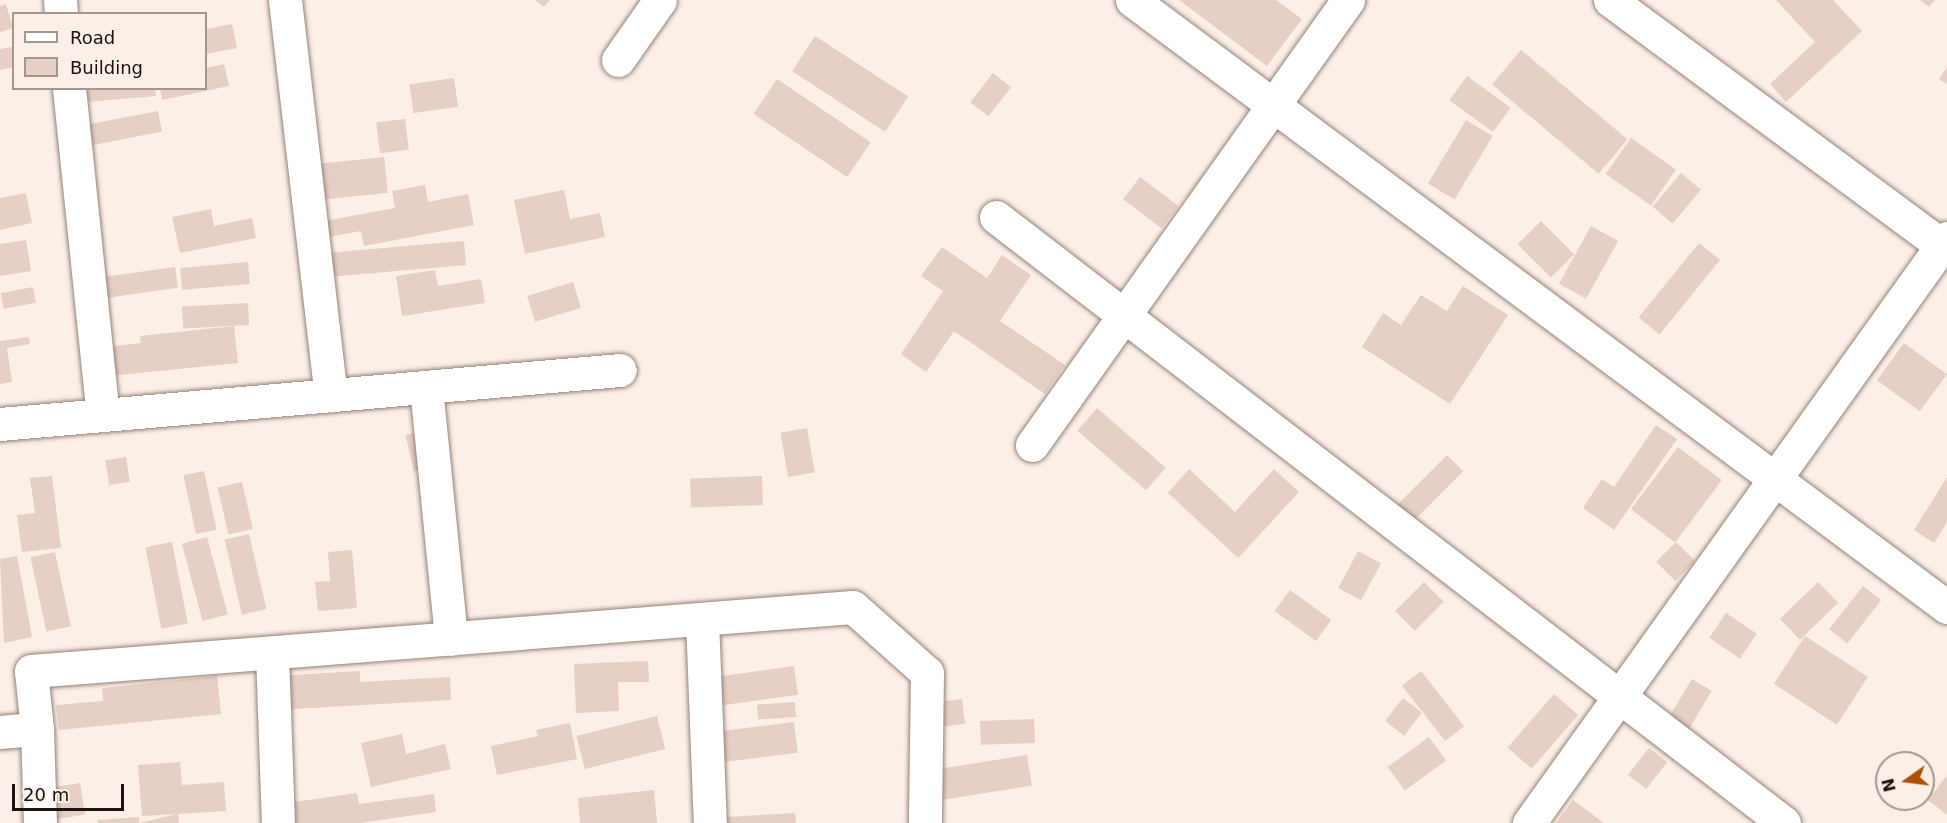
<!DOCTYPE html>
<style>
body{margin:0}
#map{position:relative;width:1947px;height:823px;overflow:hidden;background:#fcefe7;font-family:"DejaVu Sans",sans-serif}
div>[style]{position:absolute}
.building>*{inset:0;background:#e6cfc4;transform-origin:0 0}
.roads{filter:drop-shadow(0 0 2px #968277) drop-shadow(0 0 2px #968277)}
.minor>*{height:33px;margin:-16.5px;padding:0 16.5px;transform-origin:16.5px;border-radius:16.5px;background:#fff}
span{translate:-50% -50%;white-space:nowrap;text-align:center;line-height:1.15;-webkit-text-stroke:6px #fcefe7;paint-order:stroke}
.legend{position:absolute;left:12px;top:12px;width:195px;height:78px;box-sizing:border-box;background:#fcefe7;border:2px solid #a29791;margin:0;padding:8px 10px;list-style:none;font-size:18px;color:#1a130f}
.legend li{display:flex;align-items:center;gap:12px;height:30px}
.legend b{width:30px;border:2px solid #a29791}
.north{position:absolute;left:1875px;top:751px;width:60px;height:60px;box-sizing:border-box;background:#fcefe7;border:2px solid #a29791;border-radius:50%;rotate:256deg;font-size:16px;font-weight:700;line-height:24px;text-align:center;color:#1a130f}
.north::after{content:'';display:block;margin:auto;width:21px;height:27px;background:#af5000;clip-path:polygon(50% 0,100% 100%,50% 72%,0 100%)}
.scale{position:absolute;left:12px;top:784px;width:112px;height:27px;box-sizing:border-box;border:3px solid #1a130f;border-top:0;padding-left:8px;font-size:18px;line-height:21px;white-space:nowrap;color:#1a130f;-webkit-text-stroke:4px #fcefe7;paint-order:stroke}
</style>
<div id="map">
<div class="building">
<div style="clip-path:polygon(535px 0,550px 0,544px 7px)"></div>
<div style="clip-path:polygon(1179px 0,1276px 0,1302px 19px,1267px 66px)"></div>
<div style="clip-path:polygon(1776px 0,1833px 0,1862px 31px,1786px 102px,1770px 84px,1815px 42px)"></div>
<div style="clip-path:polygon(1920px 0,1935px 0,1929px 7px)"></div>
<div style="clip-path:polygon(6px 4px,13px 28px,0 32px,0 6px)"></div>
<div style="clip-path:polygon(232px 24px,237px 48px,206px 54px,206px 29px)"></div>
<div style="left:815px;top:36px;width:111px;height:42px;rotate:33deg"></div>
<div style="clip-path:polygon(12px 47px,14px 67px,0 70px,0 49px)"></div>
<div style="left:1521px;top:50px;width:139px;height:45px;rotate:40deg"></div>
<div style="clip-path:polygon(224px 64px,229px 86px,162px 100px,160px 88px,206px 88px,206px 68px)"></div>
<div style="clip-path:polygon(1947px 67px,1947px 84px,1939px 79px)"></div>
<div style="left:993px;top:73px;width:23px;height:37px;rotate:38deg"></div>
<div style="left:1467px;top:76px;width:54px;height:30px;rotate:36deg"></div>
<div style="left:454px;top:78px;width:29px;height:45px;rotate:82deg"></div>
<div style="left:777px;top:79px;width:113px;height:42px;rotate:34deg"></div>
<div style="clip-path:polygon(74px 88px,155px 88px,156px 96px,75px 103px)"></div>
<div style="left:158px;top:111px;width:21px;height:80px;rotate:79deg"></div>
<div style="left:405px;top:119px;width:31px;height:29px;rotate:83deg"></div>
<div style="left:1466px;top:120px;width:31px;height:74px;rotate:31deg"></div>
<div style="left:1631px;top:138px;width:55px;height:44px;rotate:35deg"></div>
<div style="left:384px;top:157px;width:36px;height:87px;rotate:84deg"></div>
<div style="left:1681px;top:173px;width:26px;height:44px;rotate:40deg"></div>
<div style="left:1140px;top:177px;width:48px;height:28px;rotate:37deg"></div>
<div style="clip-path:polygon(425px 185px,428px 202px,468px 194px,474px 225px,364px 246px,361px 231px,311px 240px,308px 224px,395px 208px,392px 191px)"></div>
<div style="clip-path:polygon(564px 190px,570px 219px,600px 213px,605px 237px,525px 254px,514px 200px)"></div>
<div style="clip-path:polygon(26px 193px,32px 223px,0 230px,0 198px)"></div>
<div style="clip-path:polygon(211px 209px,214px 226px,252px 218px,256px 238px,180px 253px,172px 217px)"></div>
<div style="left:1541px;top:221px;width:47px;height:33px;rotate:45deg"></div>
<div style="left:1591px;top:226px;width:31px;height:66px;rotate:29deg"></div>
<div style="clip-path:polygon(26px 240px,31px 271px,0 276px,0 244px)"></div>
<div style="left:464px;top:241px;width:24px;height:156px;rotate:85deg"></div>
<div style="left:1699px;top:243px;width:27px;height:96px;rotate:39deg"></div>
<div style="clip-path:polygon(942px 247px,987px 278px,1002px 255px,1031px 275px,1000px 321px,1065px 365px,1045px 394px,954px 331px,926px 372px,901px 354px,943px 291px,921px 276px)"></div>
<div style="left:248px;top:262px;width:22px;height:68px;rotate:85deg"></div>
<div style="left:175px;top:267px;width:21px;height:78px;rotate:82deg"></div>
<div style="clip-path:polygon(435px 270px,438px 286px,481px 279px,485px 303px,402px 316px,396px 276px)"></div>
<div style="left:573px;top:282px;width:27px;height:48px;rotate:73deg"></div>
<div style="clip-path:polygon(1463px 286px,1508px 315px,1450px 404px,1362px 347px,1383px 313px,1401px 325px,1421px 295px,1447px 311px)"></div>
<div style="left:33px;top:287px;width:16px;height:33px;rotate:79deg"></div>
<div style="left:248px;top:303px;width:22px;height:66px;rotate:87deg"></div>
<div style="clip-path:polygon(234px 326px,238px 363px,99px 377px,96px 348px,141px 343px,140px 336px)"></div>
<div style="clip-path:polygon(29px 337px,30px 344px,7px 348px,12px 382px,0 384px,0 341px)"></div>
<div style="left:1904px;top:343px;width:53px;height:46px;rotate:36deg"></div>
<div style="left:1097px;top:408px;width:91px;height:30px;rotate:41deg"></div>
<div style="clip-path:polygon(1656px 425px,1677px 439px,1614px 530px,1583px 508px,1602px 479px,1614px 487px)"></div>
<div style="left:807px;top:428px;width:45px;height:27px;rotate:80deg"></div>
<div style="left:428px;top:430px;width:37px;height:23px;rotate:77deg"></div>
<div style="left:1678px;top:447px;width:55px;height:78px;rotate:37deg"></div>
<div style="left:1447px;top:455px;width:23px;height:72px;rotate:45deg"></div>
<div style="left:126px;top:457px;width:25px;height:21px;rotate:81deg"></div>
<div style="clip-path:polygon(1189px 469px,1235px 512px,1274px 469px,1299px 492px,1238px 558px,1168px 493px)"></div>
<div style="left:204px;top:471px;width:60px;height:21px;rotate:78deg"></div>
<div style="clip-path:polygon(52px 476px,61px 548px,22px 552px,17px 515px,35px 513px,30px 478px)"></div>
<div style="left:762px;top:476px;width:29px;height:72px;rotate:88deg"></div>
<div style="clip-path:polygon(1947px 477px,1947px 522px,1934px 543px,1914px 530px)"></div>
<div style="left:242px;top:482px;width:48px;height:25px;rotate:77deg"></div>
<div style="left:249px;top:534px;width:77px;height:25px;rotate:77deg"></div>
<div style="left:207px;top:537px;width:80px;height:26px;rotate:75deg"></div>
<div style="left:172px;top:542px;width:83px;height:27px;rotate:79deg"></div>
<div style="left:1676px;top:542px;width:27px;height:28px;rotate:45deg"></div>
<div style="clip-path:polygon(352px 550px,357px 608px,318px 611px,315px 582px,330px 581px,328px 552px)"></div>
<div style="left:1358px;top:551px;width:26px;height:42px;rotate:28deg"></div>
<div style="left:55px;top:552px;width:76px;height:25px;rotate:78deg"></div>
<div style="clip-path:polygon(17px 556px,32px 637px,4px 643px,0 559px)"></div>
<div style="left:1424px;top:582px;width:28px;height:41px;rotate:45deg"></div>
<div style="left:1818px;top:582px;width:29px;height:53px;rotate:46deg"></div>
<div style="left:1863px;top:586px;width:23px;height:55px;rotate:38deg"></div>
<div style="left:1290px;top:590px;width:51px;height:26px;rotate:36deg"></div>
<div style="left:1726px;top:613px;width:37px;height:30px;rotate:34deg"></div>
<div style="left:1805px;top:636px;width:75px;height:57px;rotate:33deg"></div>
<div style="clip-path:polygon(648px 661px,649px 682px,618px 682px,619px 711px,576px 713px,574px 664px)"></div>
<div style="left:794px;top:666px;width:29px;height:87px;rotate:82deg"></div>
<div style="clip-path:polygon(360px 671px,360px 682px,450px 677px,451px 700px,277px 710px,275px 676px)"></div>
<div style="left:1421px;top:671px;width:70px;height:24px;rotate:52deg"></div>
<div style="clip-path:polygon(217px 676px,221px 714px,59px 730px,56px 705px,103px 701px,102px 688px)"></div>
<div style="left:1692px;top:679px;width:23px;height:47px;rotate:31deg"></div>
<div style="left:1554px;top:694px;width:32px;height:71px;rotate:41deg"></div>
<div style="left:1403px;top:698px;width:24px;height:29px;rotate:38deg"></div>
<div style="left:962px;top:699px;width:25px;height:29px;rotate:83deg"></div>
<div style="left:795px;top:702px;width:15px;height:38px;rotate:86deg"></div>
<div style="left:657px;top:716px;width:34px;height:83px;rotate:76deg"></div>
<div style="left:1034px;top:719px;width:24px;height:54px;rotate:88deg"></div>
<div style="left:794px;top:722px;width:31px;height:86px;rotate:83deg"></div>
<div style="clip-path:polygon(570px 723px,577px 759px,497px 775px,491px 746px,538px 736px,536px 730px)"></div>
<div style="clip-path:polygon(402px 734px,406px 754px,445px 744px,451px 769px,371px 787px,361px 743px)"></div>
<div style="left:1429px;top:737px;width:29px;height:51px;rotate:54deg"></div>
<div style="left:1649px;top:748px;width:23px;height:34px;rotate:38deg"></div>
<div style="left:1027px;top:755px;width:31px;height:96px;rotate:81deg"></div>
<div style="clip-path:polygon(180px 762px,182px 785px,224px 782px,226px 811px,178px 814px,179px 823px,139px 823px,177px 814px,142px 816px,138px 765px)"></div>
<div style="clip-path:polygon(1947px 775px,1947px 815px,1928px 800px)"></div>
<div style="left:80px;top:783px;width:32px;height:29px;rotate:81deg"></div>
<div style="clip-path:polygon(654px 790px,657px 823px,580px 823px,578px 798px)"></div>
<div style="clip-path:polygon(357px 793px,359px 804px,434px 794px,436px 812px,360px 823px,283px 823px,280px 804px)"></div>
<div style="clip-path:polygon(1573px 800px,1604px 823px,1556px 823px)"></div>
<div style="clip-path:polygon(795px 813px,796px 823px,709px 823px,708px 818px)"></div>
<div style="clip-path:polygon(139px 817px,139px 823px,98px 823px,98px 820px)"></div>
</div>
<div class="roads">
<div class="minor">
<div style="left:60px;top:0;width:14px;rotate:86deg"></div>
<div style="left:285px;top:0;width:398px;rotate:83.4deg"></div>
<div style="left:1132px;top:0;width:1016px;rotate:36.68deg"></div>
<div style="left:1610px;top:0;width:419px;rotate:36.5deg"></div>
<div style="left:618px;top:60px;width:73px;rotate:-55deg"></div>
<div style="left:69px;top:88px;width:329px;rotate:84.1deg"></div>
<div style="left:996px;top:217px;width:994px;rotate:37.56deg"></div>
<div style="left:426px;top:387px;width:253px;rotate:84.3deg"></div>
<div style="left:0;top:424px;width:622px;rotate:-4.98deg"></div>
<div style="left:1032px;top:445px;width:546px;rotate:-54.62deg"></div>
<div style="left:702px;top:619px;width:204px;rotate:87.8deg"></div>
<div style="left:272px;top:653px;width:170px;rotate:88deg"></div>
<div style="left:37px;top:729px;width:58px;rotate:-95.9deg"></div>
<div style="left:31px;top:671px;width:824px;rotate:-4.45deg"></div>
<div style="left:853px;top:607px;width:99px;rotate:41.7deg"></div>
<div style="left:927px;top:673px;width:150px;rotate:90.8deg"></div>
<div style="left:0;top:732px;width:37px;rotate:-5deg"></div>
<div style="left:37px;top:729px;width:94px;rotate:88.2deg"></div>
<div style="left:1529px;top:823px;width:719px;rotate:-54.45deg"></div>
</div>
</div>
<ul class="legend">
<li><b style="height:8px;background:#fff"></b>Road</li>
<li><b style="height:16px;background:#e6cfc4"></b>Building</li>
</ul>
<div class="north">N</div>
<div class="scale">20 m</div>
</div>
